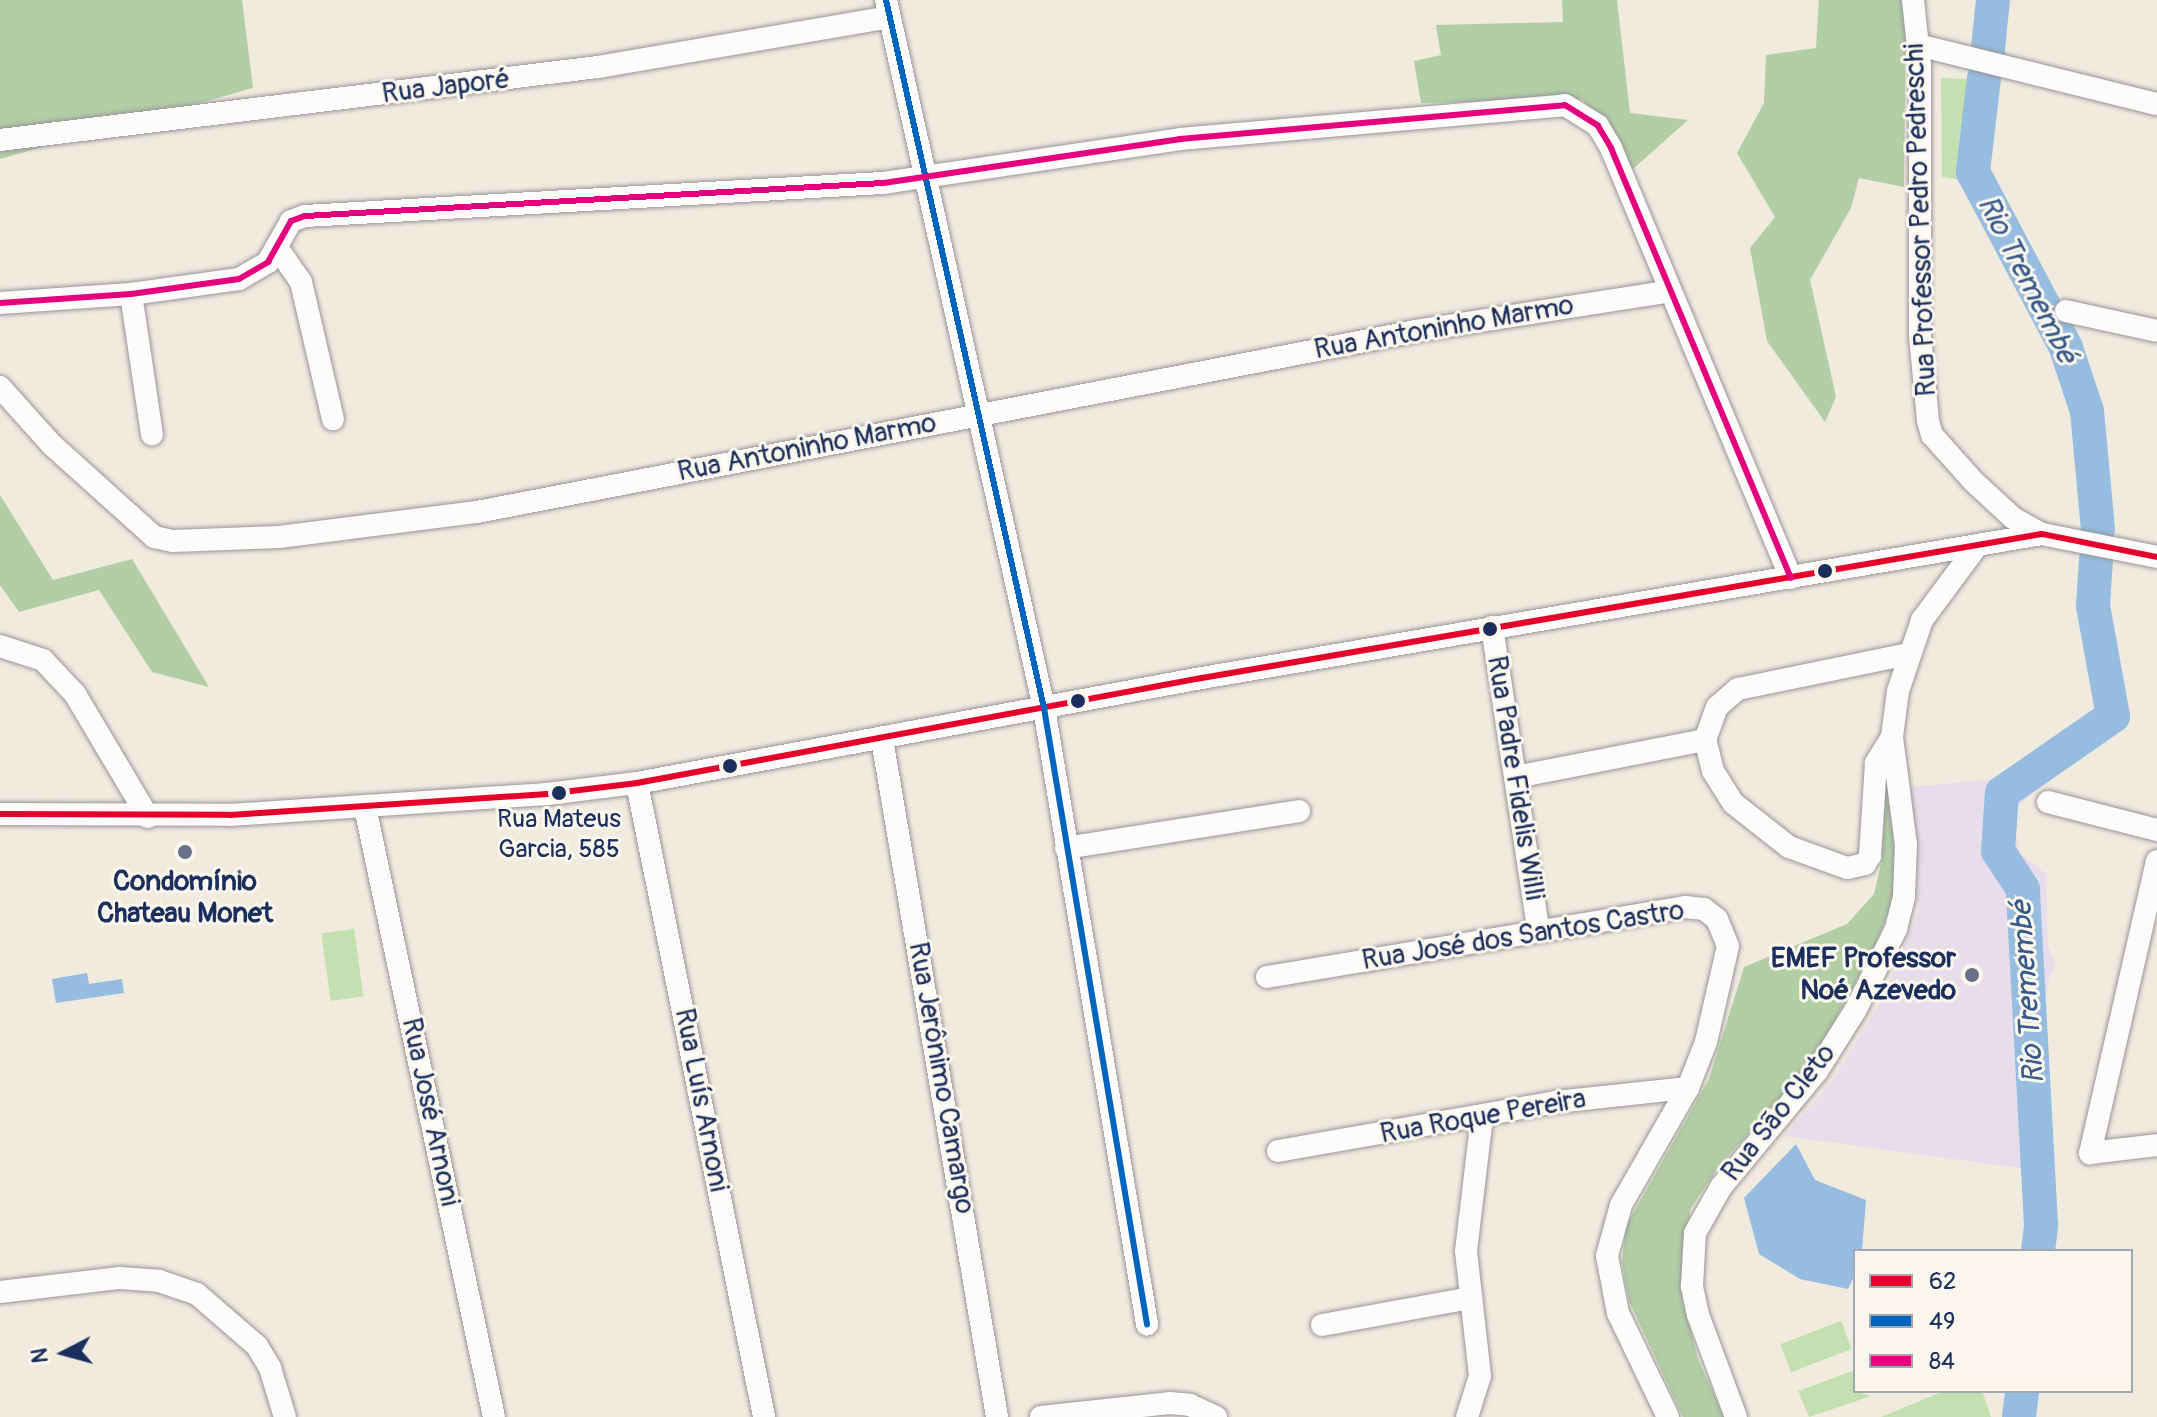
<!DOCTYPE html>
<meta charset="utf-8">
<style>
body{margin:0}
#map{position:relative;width:2157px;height:1417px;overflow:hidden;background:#f0eadf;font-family:Pangolin,sans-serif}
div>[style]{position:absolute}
.built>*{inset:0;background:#e8deeb}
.green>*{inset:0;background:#c4e0b0;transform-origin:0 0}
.forest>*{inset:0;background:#b2cea5}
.water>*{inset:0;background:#96bcdf}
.river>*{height:34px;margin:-17px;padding:0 17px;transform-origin:17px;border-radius:17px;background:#96bcdf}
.roads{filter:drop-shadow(0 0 2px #969699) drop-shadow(0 0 2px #969699)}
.minor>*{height:22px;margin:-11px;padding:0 11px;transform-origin:11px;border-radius:11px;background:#fdfcfa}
.bus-1>*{height:6px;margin:-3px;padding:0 3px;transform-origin:3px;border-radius:3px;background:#e4002b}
.bus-2>*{height:6px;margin:-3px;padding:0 3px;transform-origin:3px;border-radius:3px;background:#0065bd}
.bus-3>*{height:6px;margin:-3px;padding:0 3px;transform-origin:3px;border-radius:3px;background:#e5007d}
.dots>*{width:22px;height:22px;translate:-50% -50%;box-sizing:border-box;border:4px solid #fbf7ec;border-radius:50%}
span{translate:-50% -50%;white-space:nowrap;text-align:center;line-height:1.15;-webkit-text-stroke:6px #fbf7ec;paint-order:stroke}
.bus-label{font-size:26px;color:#1b2f5e}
.street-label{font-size:28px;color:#1b2f5e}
.poi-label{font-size:28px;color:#1b2f5e;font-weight:700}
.right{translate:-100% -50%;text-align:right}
.water-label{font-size:30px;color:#385a8b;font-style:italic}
.legend{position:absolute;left:1853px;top:1249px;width:280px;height:144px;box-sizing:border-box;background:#fbf7ec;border:2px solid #a1a7b3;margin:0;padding:10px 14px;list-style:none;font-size:24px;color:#1b2f5e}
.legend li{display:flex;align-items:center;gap:16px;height:40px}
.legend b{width:40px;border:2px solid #a1a7b3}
.north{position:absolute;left:24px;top:1313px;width:80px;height:80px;-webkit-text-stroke:6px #fbf7ec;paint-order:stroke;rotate:264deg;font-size:22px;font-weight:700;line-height:32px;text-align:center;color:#1b2f5e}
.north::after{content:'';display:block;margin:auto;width:28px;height:36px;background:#1b2f5e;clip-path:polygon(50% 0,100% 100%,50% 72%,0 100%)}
</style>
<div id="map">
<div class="built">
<div style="clip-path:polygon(2027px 776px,2039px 787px,2011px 813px,2020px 854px,2046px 874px,2048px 947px,2056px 965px,2049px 977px,2040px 1035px,2038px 1102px,2048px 1172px,1784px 1136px,1830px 1084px,1882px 1000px,1918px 912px,1911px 787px)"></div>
</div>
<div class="green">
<div style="clip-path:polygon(1941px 78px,1974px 79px,1969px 181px,1942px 177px)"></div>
<div style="left:354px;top:929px;width:68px;height:33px;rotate:82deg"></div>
<div style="left:1841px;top:1321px;width:30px;height:65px;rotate:69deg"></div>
<div style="clip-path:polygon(1855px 1370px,1855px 1391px,1871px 1396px,1809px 1417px,1798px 1391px)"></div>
<div style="clip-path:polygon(1944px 1391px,1982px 1391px,1991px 1417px,1881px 1417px)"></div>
</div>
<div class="forest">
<div style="clip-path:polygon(0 0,242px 0,253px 88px,0 159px)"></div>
<div style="clip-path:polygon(1562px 0,1617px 0,1630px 113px,1688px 120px,1633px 169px,1582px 99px,1421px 103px,1414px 61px,1441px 55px,1436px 25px,1563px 22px)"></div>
<div style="clip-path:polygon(1819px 0,1905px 0,1906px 8px,1904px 187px,1859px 178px,1851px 208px,1810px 280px,1836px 397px,1825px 422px,1767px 341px,1750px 248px,1775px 217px,1737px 153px,1764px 103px,1766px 55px,1816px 48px)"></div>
<div style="clip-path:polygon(0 495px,53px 580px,132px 559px,209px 687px,152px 672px,99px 590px,19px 612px,0 585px)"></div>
<div style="clip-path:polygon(1887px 748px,1897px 890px,1875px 946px,1812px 1063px,1719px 1166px,1691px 1208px,1682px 1250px,1682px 1297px,1698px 1359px,1724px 1417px,1683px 1417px,1629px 1301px,1622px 1262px,1626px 1226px,1709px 1079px,1744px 967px,1847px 924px,1874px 894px,1882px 860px)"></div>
</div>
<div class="water">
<div style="clip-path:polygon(1984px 0,1998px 0,2006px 58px,1990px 52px)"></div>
<div style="clip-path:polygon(87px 973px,89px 984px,122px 979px,124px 993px,56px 1003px,52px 979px)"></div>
<div style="clip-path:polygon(1796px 1144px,1815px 1180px,1866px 1200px,1862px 1251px,1855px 1251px,1855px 1274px,1848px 1289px,1800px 1279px,1759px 1254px,1744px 1198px)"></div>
</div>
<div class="river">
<div style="left:1988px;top:48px;width:48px;rotate:-84.1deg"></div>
<div style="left:1984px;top:78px;width:95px;rotate:96.7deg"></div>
<div style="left:1973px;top:172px;width:199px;rotate:62.1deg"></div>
<div style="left:2066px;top:348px;width:66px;rotate:71.6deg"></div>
<div style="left:2087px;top:411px;width:119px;rotate:84.7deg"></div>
<div style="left:2038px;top:1251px;width:26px;rotate:-83deg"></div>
<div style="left:2041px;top:1225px;width:336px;rotate:-93.1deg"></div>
<div style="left:2023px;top:889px;width:45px;rotate:-123.3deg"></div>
<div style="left:1998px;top:851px;width:58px;rotate:-86.1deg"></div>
<div style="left:2002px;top:793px;width:135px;rotate:-34.7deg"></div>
<div style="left:2113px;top:716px;width:112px;rotate:-100.3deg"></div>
<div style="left:2093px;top:606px;width:46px;rotate:-86.3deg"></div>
<div style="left:2019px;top:1417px;width:26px;rotate:-83deg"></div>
</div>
<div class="roads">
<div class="minor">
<div style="left:886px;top:0;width:725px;rotate:77.42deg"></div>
<div style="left:1044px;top:708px;width:625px;rotate:80.51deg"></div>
<div style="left:1913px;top:0;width:65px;rotate:83.9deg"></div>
<div style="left:1920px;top:65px;width:271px;rotate:90deg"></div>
<div style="left:1920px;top:336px;width:85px;rotate:84.6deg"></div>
<div style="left:1928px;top:421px;width:15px;rotate:74deg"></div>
<div style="left:1932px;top:435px;width:63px;rotate:48.2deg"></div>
<div style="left:1974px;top:482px;width:53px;rotate:42.7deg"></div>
<div style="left:2013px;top:518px;width:33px;rotate:29deg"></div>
<div style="left:1918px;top:45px;width:246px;rotate:13.9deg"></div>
<div style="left:0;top:140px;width:602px;rotate:-6.96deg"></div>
<div style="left:598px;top:67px;width:295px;rotate:-9.7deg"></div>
<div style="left:278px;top:249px;width:40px;rotate:55.1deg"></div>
<div style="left:301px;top:282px;width:141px;rotate:76.9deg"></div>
<div style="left:131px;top:294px;width:142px;rotate:81.5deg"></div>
<div style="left:0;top:303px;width:131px;rotate:-3.9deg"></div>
<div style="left:131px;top:294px;width:109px;rotate:-7.9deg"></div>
<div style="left:239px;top:279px;width:34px;rotate:-30deg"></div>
<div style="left:268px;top:262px;width:47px;rotate:-60.7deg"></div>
<div style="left:291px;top:221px;width:15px;rotate:-20deg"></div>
<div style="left:305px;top:216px;width:579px;rotate:-3.27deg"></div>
<div style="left:883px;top:183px;width:300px;rotate:-8.4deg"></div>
<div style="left:1180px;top:139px;width:386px;rotate:-5deg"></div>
<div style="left:1565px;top:105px;width:39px;rotate:32deg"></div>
<div style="left:1598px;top:126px;width:26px;rotate:59deg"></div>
<div style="left:1611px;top:148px;width:466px;rotate:67.3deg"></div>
<div style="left:2066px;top:311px;width:93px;rotate:12.4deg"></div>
<div style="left:0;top:387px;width:78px;rotate:48.1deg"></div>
<div style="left:52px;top:445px;width:137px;rotate:42deg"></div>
<div style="left:154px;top:537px;width:19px;rotate:12deg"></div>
<div style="left:173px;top:541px;width:106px;rotate:-2.2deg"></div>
<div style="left:279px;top:537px;width:200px;rotate:-7.2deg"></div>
<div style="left:477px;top:512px;width:956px;rotate:-10.91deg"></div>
<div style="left:1416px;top:331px;width:257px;rotate:-8.9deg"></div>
<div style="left:1492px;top:627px;width:305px;rotate:81.3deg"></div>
<div style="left:0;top:646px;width:45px;rotate:18deg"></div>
<div style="left:43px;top:660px;width:47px;rotate:46.7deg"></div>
<div style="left:75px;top:694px;width:143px;rotate:59.3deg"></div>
<div style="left:1892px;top:737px;width:31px;rotate:122deg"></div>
<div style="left:1876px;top:763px;width:93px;rotate:93.7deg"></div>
<div style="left:1870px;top:856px;width:9px;rotate:122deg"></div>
<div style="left:1865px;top:864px;width:18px;rotate:167deg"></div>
<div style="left:1847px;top:868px;width:62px;rotate:-160.1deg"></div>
<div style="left:1789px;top:847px;width:71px;rotate:-141.8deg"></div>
<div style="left:1733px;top:803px;width:38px;rotate:-122deg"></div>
<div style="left:1713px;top:771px;width:32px;rotate:-104deg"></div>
<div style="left:1705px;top:740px;width:35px;rotate:-70deg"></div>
<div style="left:1717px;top:707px;width:28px;rotate:-41deg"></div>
<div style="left:1738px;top:689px;width:174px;rotate:-11.6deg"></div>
<div style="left:882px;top:739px;width:688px;rotate:80.37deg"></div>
<div style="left:1516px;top:777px;width:193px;rotate:-11.1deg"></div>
<div style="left:637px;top:783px;width:647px;rotate:78.67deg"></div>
<div style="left:2048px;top:802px;width:113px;rotate:14.4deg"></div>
<div style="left:365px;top:807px;width:623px;rotate:78.06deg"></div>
<div style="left:0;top:814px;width:230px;rotate:0.2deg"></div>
<div style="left:230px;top:815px;width:318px;rotate:-3.8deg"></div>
<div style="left:547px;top:794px;width:91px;rotate:-7deg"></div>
<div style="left:637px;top:783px;width:569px;rotate:-10.54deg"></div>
<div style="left:1196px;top:679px;width:858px;rotate:-9.73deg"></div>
<div style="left:2042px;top:534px;width:117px;rotate:11.3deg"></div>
<div style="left:1066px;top:848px;width:236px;rotate:-9deg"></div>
<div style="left:2157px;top:861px;width:300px;rotate:102.9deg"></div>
<div style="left:2090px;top:1153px;width:67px;rotate:-6.8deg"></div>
<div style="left:1267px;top:977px;width:424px;rotate:-9.5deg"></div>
<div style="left:1685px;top:907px;width:19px;rotate:6deg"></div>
<div style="left:1704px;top:909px;width:16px;rotate:38deg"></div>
<div style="left:1717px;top:919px;width:29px;rotate:68deg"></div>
<div style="left:1728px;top:946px;width:98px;rotate:102.9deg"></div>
<div style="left:1706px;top:1042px;width:49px;rotate:111.4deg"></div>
<div style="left:1688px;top:1088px;width:135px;rotate:119.8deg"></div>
<div style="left:1621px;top:1205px;width:53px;rotate:105.4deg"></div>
<div style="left:1607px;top:1256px;width:58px;rotate:79.1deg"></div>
<div style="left:1618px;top:1313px;width:115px;rotate:64.3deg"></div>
<div style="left:1278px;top:1151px;width:282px;rotate:-10deg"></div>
<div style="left:1556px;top:1102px;width:133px;rotate:-6.1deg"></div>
<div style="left:0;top:1292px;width:121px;rotate:-6.7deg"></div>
<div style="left:120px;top:1278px;width:39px;rotate:4deg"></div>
<div style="left:159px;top:1281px;width:40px;rotate:18.9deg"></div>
<div style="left:197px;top:1294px;width:79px;rotate:40.9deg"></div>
<div style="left:257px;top:1346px;width:26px;rotate:59deg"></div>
<div style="left:270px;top:1368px;width:51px;rotate:73deg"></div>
<div style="left:1322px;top:1325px;width:151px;rotate:-10.3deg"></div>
<div style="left:1041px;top:1417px;width:129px;rotate:-6.2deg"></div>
<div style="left:1169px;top:1403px;width:21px;rotate:5deg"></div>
<div style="left:1190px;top:1405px;width:29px;rotate:25deg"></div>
<div style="left:1467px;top:1417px;width:43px;rotate:-72.4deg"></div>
<div style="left:1480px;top:1376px;width:126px;rotate:-96.4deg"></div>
<div style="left:1466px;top:1251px;width:135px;rotate:-83.2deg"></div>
<div style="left:1736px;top:1417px;width:109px;rotate:-110.4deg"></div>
<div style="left:1698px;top:1315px;width:30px;rotate:-102deg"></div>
<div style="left:1692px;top:1286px;width:53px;rotate:-86.8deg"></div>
<div style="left:1695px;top:1233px;width:53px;rotate:-60.5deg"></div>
<div style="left:1721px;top:1187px;width:151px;rotate:-50.4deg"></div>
<div style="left:1817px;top:1071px;width:71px;rotate:-57.7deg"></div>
<div style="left:1855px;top:1011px;width:92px;rotate:-63.4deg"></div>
<div style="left:1896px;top:929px;width:34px;rotate:-76deg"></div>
<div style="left:1904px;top:896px;width:51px;rotate:-87.8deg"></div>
<div style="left:1906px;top:845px;width:109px;rotate:-97.4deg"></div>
<div style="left:1892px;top:737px;width:46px;rotate:-82.6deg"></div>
<div style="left:1898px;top:691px;width:75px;rotate:-71.3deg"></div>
<div style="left:1922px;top:620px;width:92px;rotate:-53.4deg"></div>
</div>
</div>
<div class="bus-1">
<div style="left:0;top:814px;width:230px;rotate:0.2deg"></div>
<div style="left:230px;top:815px;width:318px;rotate:-3.8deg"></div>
<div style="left:547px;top:794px;width:91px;rotate:-7deg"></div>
<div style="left:637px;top:783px;width:569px;rotate:-10.54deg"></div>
<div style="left:1196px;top:679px;width:858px;rotate:-9.73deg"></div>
<div style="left:2042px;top:534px;width:117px;rotate:11.3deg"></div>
</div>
<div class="bus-2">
<div style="left:886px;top:0;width:725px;rotate:77.42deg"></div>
<div style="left:1044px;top:708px;width:625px;rotate:80.51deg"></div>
</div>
<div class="bus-3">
<div style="left:0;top:303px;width:131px;rotate:-3.9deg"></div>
<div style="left:131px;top:294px;width:109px;rotate:-7.9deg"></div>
<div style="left:239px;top:279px;width:34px;rotate:-30deg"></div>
<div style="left:268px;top:262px;width:47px;rotate:-60.7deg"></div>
<div style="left:291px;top:221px;width:15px;rotate:-20deg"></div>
<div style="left:305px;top:216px;width:579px;rotate:-3.27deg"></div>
<div style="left:883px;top:183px;width:300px;rotate:-8.4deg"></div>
<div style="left:1180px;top:139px;width:386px;rotate:-5deg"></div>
<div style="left:1565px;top:105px;width:39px;rotate:32deg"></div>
<div style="left:1598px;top:126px;width:26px;rotate:59deg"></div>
<div style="left:1611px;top:148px;width:466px;rotate:67.3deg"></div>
</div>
<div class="dots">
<div style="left:1825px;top:571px;background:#1b2f5e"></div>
<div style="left:1490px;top:629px;background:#1b2f5e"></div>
<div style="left:1078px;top:701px;background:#1b2f5e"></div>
<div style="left:730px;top:766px;background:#1b2f5e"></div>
<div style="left:559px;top:793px;background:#1b2f5e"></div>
<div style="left:185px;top:852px;background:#66708b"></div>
<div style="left:1972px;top:975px;background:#66708b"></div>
</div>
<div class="bus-label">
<span style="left:559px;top:835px">Rua Mateus<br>Garcia, 585</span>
</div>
<div class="street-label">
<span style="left:446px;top:87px;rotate:-7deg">Rua Japoré</span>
<span style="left:1921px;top:220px;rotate:-92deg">Rua Professor Pedro Pedreschi</span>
<span style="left:1444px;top:328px;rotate:-10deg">Rua Antoninho Marmo</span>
<span style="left:807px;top:448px;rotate:-11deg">Rua Antoninho Marmo</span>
<span style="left:1515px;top:778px;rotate:81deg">Rua Padre Fidelis Willi</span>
<span style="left:1523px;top:936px;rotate:-9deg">Rua José dos Santos Castro</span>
<span style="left:941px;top:1078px;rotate:80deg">Rua Jerônimo Camargo</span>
<span style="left:701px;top:1100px;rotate:79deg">Rua Luís Arnoni</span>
<span style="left:430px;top:1112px;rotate:78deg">Rua José Arnoni</span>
<span style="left:1779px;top:1113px;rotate:-52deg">Rua São Cleto</span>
<span style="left:1483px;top:1117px;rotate:-10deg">Rua Roque Pereira</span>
</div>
<div class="poi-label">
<span style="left:185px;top:898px">Condomínio<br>Chateau Monet</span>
<span class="right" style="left:1956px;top:975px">EMEF Professor<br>Noé Azevedo</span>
</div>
<div class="water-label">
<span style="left:2027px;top:280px;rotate:63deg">Rio Tremembé</span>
<span style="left:2028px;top:992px;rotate:-94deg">Rio Tremembé</span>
</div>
<ul class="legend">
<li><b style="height:10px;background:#e4002b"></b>62</li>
<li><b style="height:10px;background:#0065bd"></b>49</li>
<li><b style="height:10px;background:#e5007d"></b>84</li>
</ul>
<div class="north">N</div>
</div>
